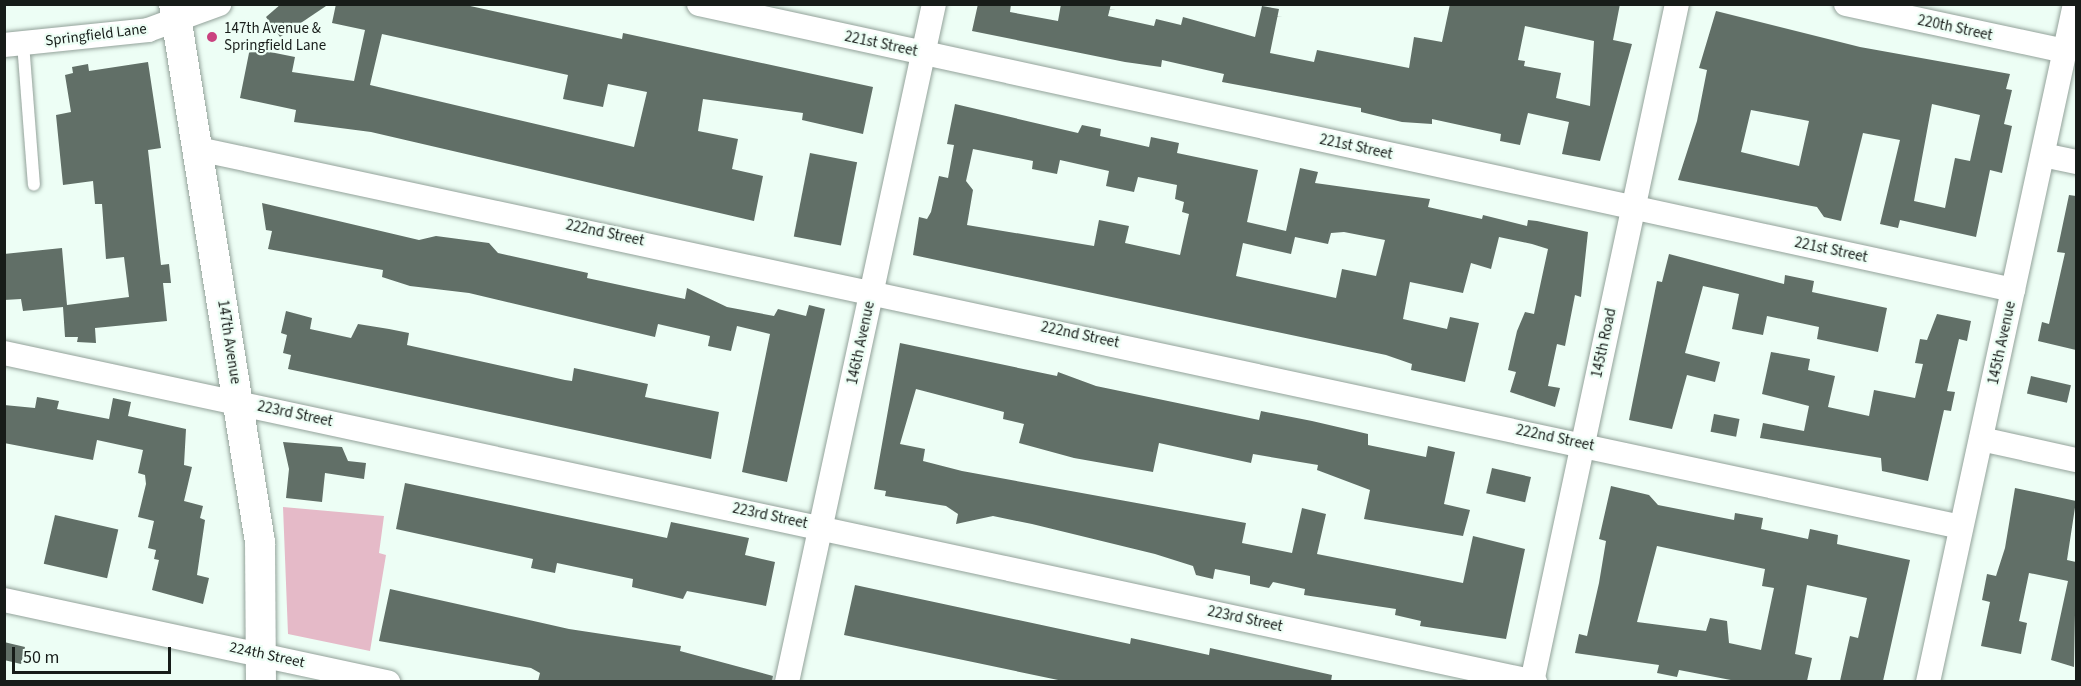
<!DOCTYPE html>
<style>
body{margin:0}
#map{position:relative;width:2081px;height:686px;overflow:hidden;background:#edfef5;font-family:"Source Sans 3",sans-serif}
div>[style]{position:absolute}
.green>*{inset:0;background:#e5bac8}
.building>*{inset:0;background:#616f67;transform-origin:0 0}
.roads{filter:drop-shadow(0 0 2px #93a29a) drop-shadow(0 0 2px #93a29a)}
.service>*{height:12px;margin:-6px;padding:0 6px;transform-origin:6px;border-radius:6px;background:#fff}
.minor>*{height:24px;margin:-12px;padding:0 12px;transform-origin:12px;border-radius:12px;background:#fff}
.tertiary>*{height:30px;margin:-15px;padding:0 15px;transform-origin:15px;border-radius:15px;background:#fff}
.dots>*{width:16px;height:16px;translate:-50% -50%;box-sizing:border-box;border:3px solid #edfef5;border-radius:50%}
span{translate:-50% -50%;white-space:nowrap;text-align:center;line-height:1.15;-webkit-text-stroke:4.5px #edfef5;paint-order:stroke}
.poi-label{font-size:15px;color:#171c19}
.left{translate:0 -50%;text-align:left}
.street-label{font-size:15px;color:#171c19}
.frame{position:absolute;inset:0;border:6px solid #171c19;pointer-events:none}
.scale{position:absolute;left:12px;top:647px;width:159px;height:27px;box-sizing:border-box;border:3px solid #171c19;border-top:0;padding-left:8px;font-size:18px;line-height:21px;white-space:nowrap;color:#171c19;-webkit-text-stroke:4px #edfef5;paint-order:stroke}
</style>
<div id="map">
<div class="green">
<div style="clip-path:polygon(283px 507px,384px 516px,379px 553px,386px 555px,370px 651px,288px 634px)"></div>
</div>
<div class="building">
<div style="clip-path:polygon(281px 4px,329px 4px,280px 37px,266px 17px)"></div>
<div style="clip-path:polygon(evenodd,336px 4px,461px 4px,622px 39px,623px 33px,873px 87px,863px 134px,802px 120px,803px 113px,703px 99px,698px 131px,738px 139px,732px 169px,763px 176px,754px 221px,371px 132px,294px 122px,296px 110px,240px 98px,250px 48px,295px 57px,292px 72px,354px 81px,365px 30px,332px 23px,336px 4px,382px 34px,568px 75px,563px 99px,603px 107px,608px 84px,647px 92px,634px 147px,370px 85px,382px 34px)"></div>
<div style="clip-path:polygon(evenodd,978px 4px,1011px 4px,1010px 12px,1058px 21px,1061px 4px,1111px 4px,1108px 16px,1154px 26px,1156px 19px,1181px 25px,1183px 17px,1255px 37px,1262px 6px,1279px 9px,1270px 53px,1314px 62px,1317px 50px,1409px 68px,1414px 37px,1442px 42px,1450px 4px,1620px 4px,1613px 40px,1632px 44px,1600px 161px,1562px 154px,1569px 122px,1528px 113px,1520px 145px,1500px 141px,1501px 134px,1432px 119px,1432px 124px,1402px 122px,1361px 112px,1361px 108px,1222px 82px,1224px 74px,1162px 60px,1161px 67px,1125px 62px,972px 31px,978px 4px,1525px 26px,1594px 41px,1590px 106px,1556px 98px,1561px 73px,1524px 66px,1525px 61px,1518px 60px,1525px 26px)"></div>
<div style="clip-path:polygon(evenodd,1716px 11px,1860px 47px,2010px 74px,2006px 89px,2012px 90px,2004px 124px,2012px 126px,2002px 173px,1990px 170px,1976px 237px,1900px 220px,1898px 228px,1880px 224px,1900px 140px,1863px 133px,1841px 221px,1824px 217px,1817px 207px,1678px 180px,1697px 121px,1707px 70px,1699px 68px,1716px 11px,1932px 104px,1980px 115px,1970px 161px,1955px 158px,1945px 208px,1914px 201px,1932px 104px,1716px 11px,1751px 110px,1809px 121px,1799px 166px,1741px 152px,1751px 110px)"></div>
<div style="clip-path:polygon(148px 62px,161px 148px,148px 150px,161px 265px,169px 264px,171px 283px,163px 283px,167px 321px,95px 328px,96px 343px,77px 342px,78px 337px,65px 337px,63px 307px,23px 311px,21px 299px,4px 300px,4px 254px,62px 248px,67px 305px,129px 297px,124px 257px,106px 259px,102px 204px,95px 204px,93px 181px,63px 185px,56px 115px,71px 112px,65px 75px,73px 73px,72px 67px,88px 64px,89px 71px)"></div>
<div style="clip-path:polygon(evenodd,955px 104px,1078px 133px,1082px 125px,1101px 129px,1100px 136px,1149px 147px,1151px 137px,1179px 143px,1177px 153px,1258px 170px,1247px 222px,1286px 231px,1300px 168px,1318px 172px,1315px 183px,1430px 199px,1428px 207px,1482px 219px,1483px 215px,1527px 226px,1528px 220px,1537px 221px,1588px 232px,1581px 297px,1575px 295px,1565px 346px,1557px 344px,1548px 386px,1560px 388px,1555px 407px,1510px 392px,1516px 372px,1508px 370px,1517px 331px,1525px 312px,1534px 314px,1548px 249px,1532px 244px,1499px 237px,1491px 269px,1471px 263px,1463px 293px,1410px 282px,1403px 319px,1447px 329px,1450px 317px,1479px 323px,1465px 382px,1411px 370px,1412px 364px,1386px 355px,913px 255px,919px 217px,927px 219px,931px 212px,939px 176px,948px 178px,954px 145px,947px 144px,955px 104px,973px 149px,1033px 161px,1032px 169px,1057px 174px,1060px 160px,1109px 171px,1106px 186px,1134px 192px,1138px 177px,1177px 185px,1175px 199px,1184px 202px,1182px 212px,1189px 214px,1180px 255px,1125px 243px,1129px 226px,1099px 220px,1094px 246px,967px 225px,973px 190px,966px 181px,973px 149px,955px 104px,1344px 232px,1385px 240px,1376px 276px,1342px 269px,1336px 298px,1236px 276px,1243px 243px,1291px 254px,1295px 237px,1328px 244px,1331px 233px,1344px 232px)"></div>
<div style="left:810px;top:153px;width:48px;height:85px;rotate:11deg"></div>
<div style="clip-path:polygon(2069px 195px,2076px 196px,2076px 350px,2038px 341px,2042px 322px,2049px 324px,2065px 253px,2057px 252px)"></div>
<div style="clip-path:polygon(262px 203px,419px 240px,436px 236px,489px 243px,498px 253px,588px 273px,587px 278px,685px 299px,687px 288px,727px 307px,774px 316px,778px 309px,806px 316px,809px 305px,825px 309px,787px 482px,742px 472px,770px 334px,737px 326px,731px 351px,708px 346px,710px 336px,658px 324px,655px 337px,469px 293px,410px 286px,382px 277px,383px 270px,268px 249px,272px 231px,266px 230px)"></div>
<div style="clip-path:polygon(1669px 254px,1784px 284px,1785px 275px,1814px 281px,1812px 292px,1887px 308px,1878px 352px,1817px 339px,1819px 327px,1767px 316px,1763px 335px,1732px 329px,1739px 294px,1703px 286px,1685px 353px,1720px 362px,1715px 382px,1687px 375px,1672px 429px,1629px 420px,1657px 281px,1662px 282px)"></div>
<div style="clip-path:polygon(286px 311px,312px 318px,310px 329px,351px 338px,358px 324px,389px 329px,409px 333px,407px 345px,565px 380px,572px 381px,574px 368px,648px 384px,645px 397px,719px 412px,711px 459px,288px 369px,291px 355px,283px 353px,287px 335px,281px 333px)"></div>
<div style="clip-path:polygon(1937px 314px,1971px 321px,1967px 341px,1959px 339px,1947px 391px,1955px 392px,1951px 411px,1944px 410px,1928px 481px,1882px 471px,1881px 458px,1760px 438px,1763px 423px,1804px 431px,1809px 406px,1762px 394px,1771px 352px,1810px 359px,1808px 370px,1835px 376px,1828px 407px,1869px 416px,1874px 390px,1915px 398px,1923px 364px,1915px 363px,1920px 339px,1927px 340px)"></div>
<div style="clip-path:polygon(900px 343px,1057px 376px,1058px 372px,1096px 386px,1259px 420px,1261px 411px,1312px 421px,1368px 434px,1368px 445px,1426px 457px,1428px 446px,1455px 452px,1444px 504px,1470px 510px,1463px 536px,1364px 519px,1370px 490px,1317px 470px,1318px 465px,1253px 454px,1251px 463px,1159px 443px,1153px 472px,1074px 458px,1019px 443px,1024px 424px,1003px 419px,1004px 412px,916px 389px,900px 444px,925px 449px,923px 461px,962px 471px,1246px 523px,1242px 543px,1292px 553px,1302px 508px,1326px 514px,1317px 554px,1463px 583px,1473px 536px,1525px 549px,1506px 639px,1420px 626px,1421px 621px,1395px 615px,1396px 609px,1304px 595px,1305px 589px,1273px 582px,1269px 588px,1250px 584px,1250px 576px,1215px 569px,1213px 579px,1196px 575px,1193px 566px,1155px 554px,1032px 524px,993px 516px,956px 524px,958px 514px,946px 506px,885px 496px,886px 491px,874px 489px)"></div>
<div style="left:2031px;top:376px;width:41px;height:18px;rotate:13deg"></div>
<div style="clip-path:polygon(37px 397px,59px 401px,57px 409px,109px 419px,113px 398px,131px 402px,128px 416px,186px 429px,184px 465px,192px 467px,184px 501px,203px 506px,200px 518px,205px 520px,197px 575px,209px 578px,203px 604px,152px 590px,159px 560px,154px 559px,156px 550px,148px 548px,154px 521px,138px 517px,146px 484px,145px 475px,138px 473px,143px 450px,97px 440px,93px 460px,4px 443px,4px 405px,35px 408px)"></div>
<div style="left:1714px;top:414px;width:26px;height:18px;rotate:11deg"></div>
<div style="clip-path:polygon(283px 442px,342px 447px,348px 461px,366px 463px,364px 479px,325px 473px,322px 502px,286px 498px,289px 469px)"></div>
<div style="left:1492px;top:468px;width:40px;height:26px;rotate:13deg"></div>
<div style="clip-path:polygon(405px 483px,667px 538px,671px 522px,749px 538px,745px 555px,775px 562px,766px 606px,687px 591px,683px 599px,632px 587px,633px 579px,557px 563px,555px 573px,531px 568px,533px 559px,396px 529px)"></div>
<div style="clip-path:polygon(evenodd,1611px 486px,1649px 495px,1658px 505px,1734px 520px,1735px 513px,1763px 518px,1761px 529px,1808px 539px,1810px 529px,1838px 535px,1837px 544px,1910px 560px,1883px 681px,1840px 681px,1850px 636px,1858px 638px,1867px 598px,1807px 585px,1795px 654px,1812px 658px,1807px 681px,1736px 681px,1679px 670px,1677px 677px,1657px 673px,1659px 665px,1575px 653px,1579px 634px,1587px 636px,1599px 583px,1606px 541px,1599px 539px,1611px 486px,1657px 546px,1765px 569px,1762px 586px,1774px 588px,1761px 650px,1729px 643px,1727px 621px,1710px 618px,1706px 631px,1637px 622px,1657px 546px)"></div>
<div style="clip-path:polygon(2015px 488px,2076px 501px,2067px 560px,2076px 562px,2074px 667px,2051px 660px,2068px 581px,2029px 573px,2019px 621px,2027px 623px,2021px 654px,1981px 646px,1990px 602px,1982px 600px,1987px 574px,1996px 576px,2005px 548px)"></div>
<div style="left:55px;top:515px;width:65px;height:50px;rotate:13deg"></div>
<div style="clip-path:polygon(855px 585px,1130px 644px,1131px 638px,1209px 655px,1210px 648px,1332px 675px,1331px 681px,1063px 681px,844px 635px)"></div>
<div style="clip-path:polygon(390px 589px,569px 629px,681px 646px,680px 651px,773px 676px,772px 681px,538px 681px,540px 673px,531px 668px,379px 641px)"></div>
<div style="clip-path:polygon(4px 642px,25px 647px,21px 664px,4px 660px)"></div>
</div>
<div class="roads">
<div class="service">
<div style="left:23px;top:43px;width:142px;rotate:85.6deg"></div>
</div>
<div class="minor">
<div style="left:699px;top:4px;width:1345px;rotate:12.28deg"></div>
<div style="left:1846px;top:4px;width:224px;rotate:12.1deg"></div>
<div style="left:4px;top:45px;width:145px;rotate:-5.9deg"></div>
<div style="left:148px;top:30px;width:76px;rotate:-20.1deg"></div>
<div style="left:198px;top:149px;width:1803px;rotate:12.1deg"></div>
<div style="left:2043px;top:155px;width:34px;rotate:12deg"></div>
<div style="left:4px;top:353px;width:1566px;rotate:12.13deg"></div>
<div style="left:1981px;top:439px;width:97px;rotate:12.5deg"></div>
<div style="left:4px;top:600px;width:393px;rotate:12.1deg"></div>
<div style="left:787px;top:682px;width:694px;rotate:-77.77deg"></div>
<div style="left:1532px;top:682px;width:693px;rotate:-77.93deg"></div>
<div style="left:1928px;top:682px;width:694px;rotate:-77.77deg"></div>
</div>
<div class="tertiary">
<div style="left:174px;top:4px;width:545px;rotate:80.92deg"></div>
<div style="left:260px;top:542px;width:140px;rotate:89.6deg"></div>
</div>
</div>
<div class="dots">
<div style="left:212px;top:37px;background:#ca427f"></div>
</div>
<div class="poi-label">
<span class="left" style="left:224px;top:37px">147th Avenue &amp;<br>Springfield Lane</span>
</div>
<div class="street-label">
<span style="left:1955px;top:28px;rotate:12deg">220th Street</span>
<span style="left:96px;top:35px;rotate:-7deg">Springfield Lane</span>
<span style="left:881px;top:44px;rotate:12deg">221st Street</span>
<span style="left:1356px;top:147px;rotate:12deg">221st Street</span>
<span style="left:605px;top:233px;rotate:12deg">222nd Street</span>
<span style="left:1831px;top:250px;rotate:12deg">221st Street</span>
<span style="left:1080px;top:335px;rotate:12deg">222nd Street</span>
<span style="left:229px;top:342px;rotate:81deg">147th Avenue</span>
<span style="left:861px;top:343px;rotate:-78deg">146th Avenue</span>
<span style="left:1604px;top:343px;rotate:-78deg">145th Road</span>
<span style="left:2002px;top:343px;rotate:-78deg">145th Avenue</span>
<span style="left:295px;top:414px;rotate:12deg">223rd Street</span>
<span style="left:1555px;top:438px;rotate:12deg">222nd Street</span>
<span style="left:770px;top:516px;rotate:12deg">223rd Street</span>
<span style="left:1245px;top:619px;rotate:12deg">223rd Street</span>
<span style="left:267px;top:655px;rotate:12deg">224th Street</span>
</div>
<div class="frame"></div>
<div class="scale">50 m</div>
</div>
